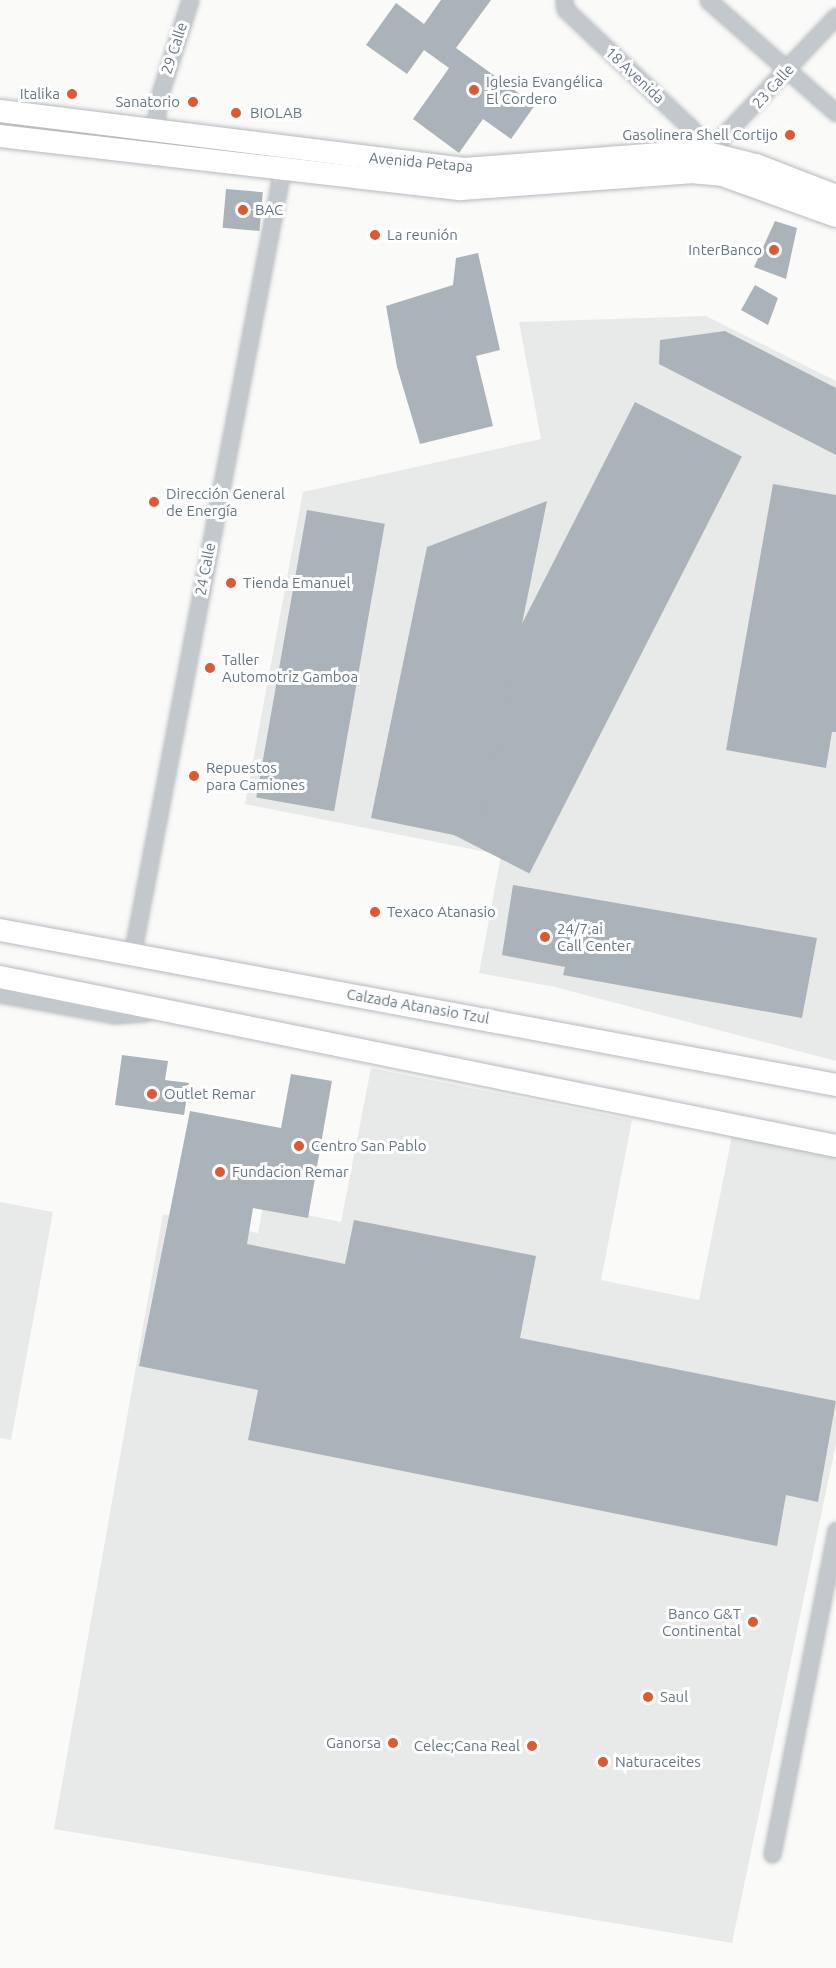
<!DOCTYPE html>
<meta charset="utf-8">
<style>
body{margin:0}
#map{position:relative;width:836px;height:1968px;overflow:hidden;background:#fafaf8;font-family:Ubuntu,sans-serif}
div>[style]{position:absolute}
.built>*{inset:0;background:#e8e9e9}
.building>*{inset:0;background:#aab3b9;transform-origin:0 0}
.roads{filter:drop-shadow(0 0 2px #b5babe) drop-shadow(0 0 2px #b5babe)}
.minor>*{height:15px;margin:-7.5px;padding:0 7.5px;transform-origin:7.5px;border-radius:7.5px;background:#c3c8cc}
.tertiary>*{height:18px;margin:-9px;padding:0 9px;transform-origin:9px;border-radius:9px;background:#c3c8cc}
.primary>*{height:22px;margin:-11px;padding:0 11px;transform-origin:11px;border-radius:11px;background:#fff}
.dots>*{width:16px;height:16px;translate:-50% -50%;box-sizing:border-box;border:3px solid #fff;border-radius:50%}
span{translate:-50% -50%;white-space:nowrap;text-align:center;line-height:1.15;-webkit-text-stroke:6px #fff;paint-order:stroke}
.street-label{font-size:15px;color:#657683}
.poi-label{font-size:15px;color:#657683}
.left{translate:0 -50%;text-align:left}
.right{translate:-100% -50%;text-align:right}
</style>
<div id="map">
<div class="built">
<div style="clip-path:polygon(706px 316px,836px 381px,836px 1061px,555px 987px,479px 973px,501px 855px,245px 804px,303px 492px,541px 439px,519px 322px)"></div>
<div style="clip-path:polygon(371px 1068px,632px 1120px,601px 1280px,699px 1300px,732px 1136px,836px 1157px,836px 1443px,732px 1943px,54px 1829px,163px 1214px,258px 1233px,263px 1206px,341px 1222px)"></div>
<div style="clip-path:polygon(0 1202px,53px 1212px,11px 1440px,0 1438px)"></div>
</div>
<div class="building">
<div style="clip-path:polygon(441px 0,491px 0,456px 48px,535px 105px,511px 139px,483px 119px,459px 153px,413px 119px,449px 68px,424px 50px,407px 74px,366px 45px,396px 3px,424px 24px)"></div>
<div style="left:226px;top:189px;width:37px;height:39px;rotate:5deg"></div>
<div style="clip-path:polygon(775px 221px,797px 228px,786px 279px,754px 267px)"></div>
<div style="clip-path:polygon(478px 253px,500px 350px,476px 356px,493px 426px,420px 444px,397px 367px,386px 306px,453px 285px,456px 258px)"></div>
<div style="clip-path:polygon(755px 285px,778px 298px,768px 325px,741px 310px)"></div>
<div style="clip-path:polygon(725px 331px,836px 388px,836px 455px,659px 364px,660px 340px)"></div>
<div style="left:635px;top:402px;width:120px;height:468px;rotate:27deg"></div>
<div style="clip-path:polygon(773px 484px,836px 495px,836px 732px,832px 732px,826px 768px,726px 750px)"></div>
<div style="clip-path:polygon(547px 501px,478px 840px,371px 818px,427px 547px)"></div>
<div style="left:307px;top:510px;width:79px;height:292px;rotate:10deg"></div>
<div style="clip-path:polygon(513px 885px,817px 938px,802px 1018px,563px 975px,565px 967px,502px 955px)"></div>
<div style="clip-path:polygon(122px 1055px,168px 1061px,165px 1080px,189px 1083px,184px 1115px,115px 1105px)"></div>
<div style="clip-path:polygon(291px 1074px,332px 1081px,308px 1218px,253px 1208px,247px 1244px,345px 1264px,354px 1220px,536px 1256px,520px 1338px,836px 1401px,818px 1502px,786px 1495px,777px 1546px,248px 1440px,258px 1390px,139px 1366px,190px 1111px,281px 1128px)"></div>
</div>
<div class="roads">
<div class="minor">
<div style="left:564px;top:0;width:9px;rotate:84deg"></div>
<div style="left:565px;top:9px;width:173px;rotate:43.4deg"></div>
<div style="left:691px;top:128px;width:16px;rotate:55deg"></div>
<div style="left:700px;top:141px;width:10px;rotate:96deg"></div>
<div style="left:708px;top:0;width:171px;rotate:41.4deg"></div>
<div style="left:155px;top:131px;width:31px;rotate:-84deg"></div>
<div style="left:158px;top:100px;width:105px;rotate:-72.3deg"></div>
<div style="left:707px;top:153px;width:188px;rotate:-46.7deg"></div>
<div style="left:132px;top:955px;width:809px;rotate:-79.18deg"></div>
<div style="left:772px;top:1854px;width:330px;rotate:-78.8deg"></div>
</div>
<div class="tertiary">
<div style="left:0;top:993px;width:117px;rotate:10.3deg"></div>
<div style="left:115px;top:1014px;width:31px;rotate:-4deg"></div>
</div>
<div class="primary">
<div style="left:0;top:111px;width:468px;rotate:7.1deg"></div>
<div style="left:464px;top:169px;width:236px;rotate:-4.4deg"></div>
<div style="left:699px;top:151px;width:59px;rotate:13.8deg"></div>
<div style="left:756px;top:165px;width:86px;rotate:21.2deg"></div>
<div style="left:0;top:136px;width:464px;rotate:6.6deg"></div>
<div style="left:461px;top:189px;width:230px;rotate:-4.2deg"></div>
<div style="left:690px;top:172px;width:32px;rotate:5deg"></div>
<div style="left:722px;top:175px;width:121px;rotate:19.8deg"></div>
<div style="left:0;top:930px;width:850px;rotate:10.5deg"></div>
<div style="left:0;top:977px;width:853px;rotate:11.43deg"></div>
</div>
</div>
<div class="dots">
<div style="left:474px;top:90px;background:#e4572e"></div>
<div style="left:72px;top:94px;background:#e4572e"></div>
<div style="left:193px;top:102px;background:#e4572e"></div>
<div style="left:236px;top:113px;background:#e4572e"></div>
<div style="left:790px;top:135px;background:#e4572e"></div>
<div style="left:243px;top:210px;background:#e4572e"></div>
<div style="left:375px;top:235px;background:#e4572e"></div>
<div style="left:774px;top:250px;background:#e4572e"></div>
<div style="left:154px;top:502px;background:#e4572e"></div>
<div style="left:231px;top:583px;background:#e4572e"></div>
<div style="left:210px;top:668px;background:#e4572e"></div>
<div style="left:194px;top:776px;background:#e4572e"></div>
<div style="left:375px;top:912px;background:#e4572e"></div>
<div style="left:545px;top:937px;background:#e4572e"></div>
<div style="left:152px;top:1094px;background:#e4572e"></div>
<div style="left:299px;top:1146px;background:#e4572e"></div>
<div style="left:220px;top:1172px;background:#e4572e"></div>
<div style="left:753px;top:1622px;background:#e4572e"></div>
<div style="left:648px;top:1697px;background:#e4572e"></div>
<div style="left:393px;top:1743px;background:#e4572e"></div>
<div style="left:532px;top:1746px;background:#e4572e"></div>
<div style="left:603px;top:1762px;background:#e4572e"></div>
</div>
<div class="street-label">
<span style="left:174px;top:48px;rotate:-72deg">29 Calle</span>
<span style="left:635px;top:75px;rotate:43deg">18 Avenida</span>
<span style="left:773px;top:86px;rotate:-48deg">23 Calle</span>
<span style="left:421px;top:162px;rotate:5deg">Avenida Petapa</span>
<span style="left:205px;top:569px;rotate:-79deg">24 Calle</span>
<span style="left:418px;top:1006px;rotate:10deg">Calzada Atanasio Tzul</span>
</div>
<div class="poi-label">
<span class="left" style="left:486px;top:90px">Iglesia Evangélica<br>El Cordero</span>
<span class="right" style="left:60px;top:94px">Italika</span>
<span class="right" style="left:180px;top:102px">Sanatorio</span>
<span class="left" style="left:250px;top:113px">BIOLAB</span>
<span class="right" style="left:778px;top:135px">Gasolinera Shell Cortijo</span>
<span class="left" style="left:255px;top:210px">BAC</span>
<span class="left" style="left:387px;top:235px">La reunión</span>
<span class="right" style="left:762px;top:250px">InterBanco</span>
<span class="left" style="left:166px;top:502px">Dirección General<br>de Energía</span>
<span class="left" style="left:243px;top:583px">Tienda Emanuel</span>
<span class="left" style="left:222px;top:668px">Taller<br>Automotriz Gamboa</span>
<span class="left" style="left:206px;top:776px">Repuestos<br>para Camiones</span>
<span class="left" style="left:387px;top:912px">Texaco Atanasio</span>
<span class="left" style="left:557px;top:937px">24/7.ai<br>Call Center</span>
<span class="left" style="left:164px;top:1094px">Outlet Remar</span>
<span class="left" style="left:311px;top:1146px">Centro San Pablo</span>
<span class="left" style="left:232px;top:1172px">Fundacion Remar</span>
<span class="right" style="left:741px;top:1622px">Banco G&amp;T<br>Continental</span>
<span class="left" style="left:660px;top:1697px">Saul</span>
<span class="right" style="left:381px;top:1743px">Ganorsa</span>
<span class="right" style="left:520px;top:1746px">Celec;Cana Real</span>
<span class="left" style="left:615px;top:1762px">Naturaceites</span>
</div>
</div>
